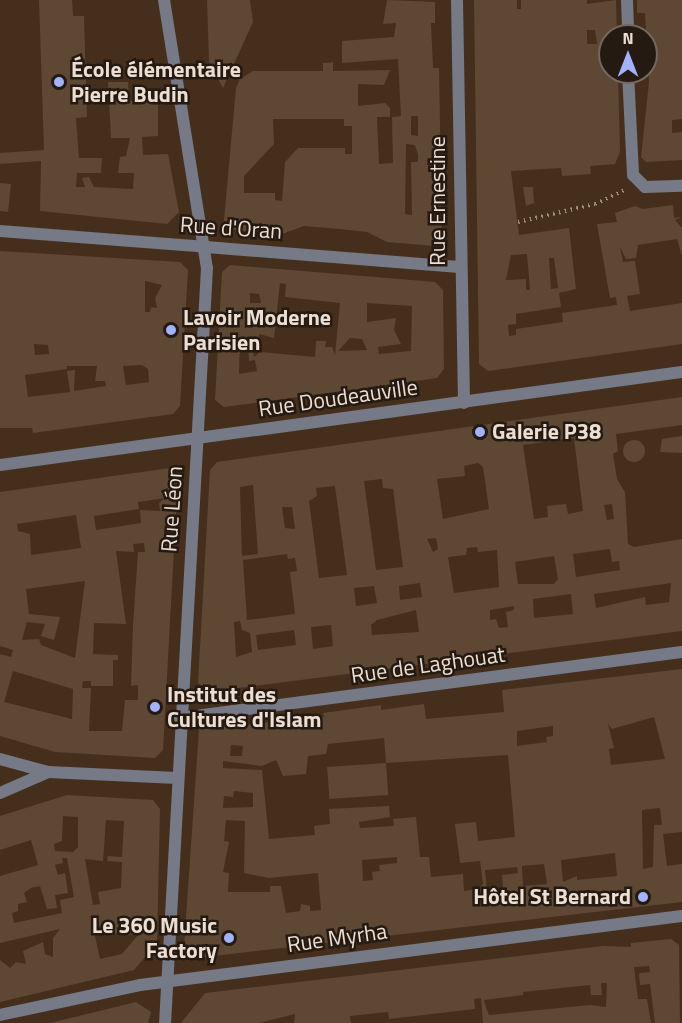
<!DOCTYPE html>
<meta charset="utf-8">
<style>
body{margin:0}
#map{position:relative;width:682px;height:1023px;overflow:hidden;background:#452f1c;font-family:"Titillium Web",sans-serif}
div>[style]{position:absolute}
.building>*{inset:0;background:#5e4733;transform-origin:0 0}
.round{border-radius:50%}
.path>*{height:4px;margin-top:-2px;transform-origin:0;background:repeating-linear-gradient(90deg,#9f8d7e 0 1.5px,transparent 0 6px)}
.pedestrian>*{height:12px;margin:-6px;padding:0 6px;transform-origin:6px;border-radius:6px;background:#767986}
.minor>*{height:12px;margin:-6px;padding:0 6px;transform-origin:6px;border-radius:6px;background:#767986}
.tertiary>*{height:12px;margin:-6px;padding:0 6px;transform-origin:6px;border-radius:6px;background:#767986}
.dots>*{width:16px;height:16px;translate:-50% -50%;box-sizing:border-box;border:3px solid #241a11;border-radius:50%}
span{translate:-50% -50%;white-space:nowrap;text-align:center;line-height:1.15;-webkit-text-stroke:5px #241a11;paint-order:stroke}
.poi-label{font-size:22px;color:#edded3;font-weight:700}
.left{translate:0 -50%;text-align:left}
.right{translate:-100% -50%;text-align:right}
.street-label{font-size:22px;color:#edded3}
.north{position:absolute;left:598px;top:24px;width:60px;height:60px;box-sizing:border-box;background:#241a11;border:2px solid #74685f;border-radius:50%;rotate:0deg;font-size:16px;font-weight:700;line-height:24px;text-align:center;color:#edded3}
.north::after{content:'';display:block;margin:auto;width:21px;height:27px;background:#a2b2fd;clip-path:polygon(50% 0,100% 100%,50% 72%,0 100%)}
</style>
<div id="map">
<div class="building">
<div style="clip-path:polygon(39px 0,72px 0,73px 16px,84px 16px,87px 117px,76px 118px,79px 158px,102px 158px,101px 173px,77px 173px,76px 187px,85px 187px,82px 178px,89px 177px,94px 187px,133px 189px,134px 173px,118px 173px,120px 157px,126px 156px,130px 138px,111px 138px,108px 82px,128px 82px,129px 101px,158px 101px,158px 136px,142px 137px,143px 155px,168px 154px,179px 212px,167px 224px,40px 211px,41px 161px,0 164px,0 153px,44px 150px)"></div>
<div style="clip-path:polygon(207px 0,250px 0,253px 22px,223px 88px,209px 62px)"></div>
<div style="clip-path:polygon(evenodd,387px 0,435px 2px,435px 23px,431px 23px,433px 68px,439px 68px,442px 239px,434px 246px,387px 242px,367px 232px,340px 229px,304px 226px,282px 234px,233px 230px,224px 220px,236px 88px,240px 79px,253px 71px,323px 71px,323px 63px,333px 62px,333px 71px,390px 70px,384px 85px,358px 84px,358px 106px,385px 103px,390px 108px,390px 117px,377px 117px,379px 164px,393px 163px,392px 117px,401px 116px,398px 59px,342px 63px,342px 41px,394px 37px,396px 23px,383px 24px,387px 0,411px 116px,418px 116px,418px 136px,411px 135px,411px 116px,387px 0,273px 119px,344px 119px,344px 126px,352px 126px,352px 154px,345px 154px,345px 148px,298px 148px,285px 162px,282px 201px,275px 200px,275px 193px,244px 193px,244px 176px,274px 144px,273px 119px,387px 0,406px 144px,415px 145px,418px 155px,418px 162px,411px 162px,412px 215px,405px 214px,406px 144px)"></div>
<div style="clip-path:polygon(evenodd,474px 0,517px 0,517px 9px,521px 9px,521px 0,587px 0,587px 4px,616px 0,617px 36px,610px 36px,610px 72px,618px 72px,620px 152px,615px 164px,590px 166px,591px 174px,562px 176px,561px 168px,511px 171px,519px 235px,569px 228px,576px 289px,559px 293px,561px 307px,516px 314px,516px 324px,508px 325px,509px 336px,516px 335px,516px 329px,563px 322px,562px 313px,617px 305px,616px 297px,610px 298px,597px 224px,617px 222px,615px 213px,635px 206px,643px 209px,673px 205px,674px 218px,682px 217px,675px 220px,682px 228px,682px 256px,677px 239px,638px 245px,636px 258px,626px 259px,620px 247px,623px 262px,635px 261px,640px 294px,627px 296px,630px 311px,682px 303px,682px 344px,488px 371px,479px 364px,474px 0,587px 30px,595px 30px,597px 44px,587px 44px,587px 30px,474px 0,527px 254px,530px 290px,526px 290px,526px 279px,506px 280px,511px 255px,527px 254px,474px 0,549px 258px,554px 258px,558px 288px,551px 289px,549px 258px)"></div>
<div style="clip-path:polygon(637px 0,682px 0,682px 119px,672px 120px,672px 133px,682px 132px,682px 160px,646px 162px,641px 157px,649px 82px,645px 13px,637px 13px)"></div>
<div style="clip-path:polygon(0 183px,11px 184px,8px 212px,0 211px)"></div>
<div style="clip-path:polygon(523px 187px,533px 187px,534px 203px,526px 206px)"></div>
<div style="clip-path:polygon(evenodd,0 251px,180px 262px,188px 270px,180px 406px,173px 414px,33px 433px,32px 428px,0 428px,0 251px,145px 281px,162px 285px,155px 298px,157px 308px,151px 307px,150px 312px,145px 312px,145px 281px,0 251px,34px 344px,48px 345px,49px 354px,35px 355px,34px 344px,0 251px,142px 365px,148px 369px,149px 382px,126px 385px,123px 366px,142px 365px,0 251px,67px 366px,97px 366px,95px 381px,105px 381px,106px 386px,74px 391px,75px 370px,67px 371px,70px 392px,28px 397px,25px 375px,67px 369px,67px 366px)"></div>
<div style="clip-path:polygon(evenodd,230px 265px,435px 282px,443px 290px,444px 369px,437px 378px,224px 407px,215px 400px,222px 272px,230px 265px,280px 283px,286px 284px,285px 297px,340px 303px,335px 355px,332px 347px,325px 347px,326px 341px,316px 341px,315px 357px,260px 352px,254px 357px,252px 341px,259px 340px,259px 334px,274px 338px,280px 283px,230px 265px,250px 293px,259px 294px,261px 303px,250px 303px,250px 293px,230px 265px,367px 303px,412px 306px,411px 351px,379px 354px,378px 347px,401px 344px,394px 330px,396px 318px,367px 322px,367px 303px,230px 265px,362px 339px,367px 350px,338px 351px,350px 338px,362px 339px,230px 265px,240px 342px,248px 342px,249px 361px,255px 360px,257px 371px,239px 374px,240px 342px)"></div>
<div style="clip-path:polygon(evenodd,682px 397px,682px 425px,616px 434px,618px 451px,613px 454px,617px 479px,625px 492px,628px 544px,634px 547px,682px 539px,682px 631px,495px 655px,440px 657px,441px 662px,208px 692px,198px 683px,210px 470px,217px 462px,682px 397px,600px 423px,602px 437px,596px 437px,593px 424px,600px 423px,682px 397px,574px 438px,583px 511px,568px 514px,566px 504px,547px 506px,548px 517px,534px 519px,523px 445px,574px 438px,682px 397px,478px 463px,483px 467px,489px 509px,443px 519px,437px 479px,465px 476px,464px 466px,478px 463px,682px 397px,382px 479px,383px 488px,393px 489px,403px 567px,376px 570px,364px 481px,382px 479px,682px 397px,253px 485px,258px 554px,242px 556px,240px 487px,253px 485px,682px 397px,335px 486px,347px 575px,319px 578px,309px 501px,317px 496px,316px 488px,335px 486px,682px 397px,612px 504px,614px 519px,607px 520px,604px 505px,612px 504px,682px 397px,282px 507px,292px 507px,295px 529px,285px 528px,282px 507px,682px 397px,436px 538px,438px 549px,433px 552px,427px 539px,436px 538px,682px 397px,477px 547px,478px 552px,497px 550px,499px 587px,454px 593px,448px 557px,466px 555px,467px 548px,477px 547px,682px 397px,610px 549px,612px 562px,619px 561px,620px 570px,576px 577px,573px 554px,610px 549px,682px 397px,287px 554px,288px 559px,295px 558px,297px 571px,290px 572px,295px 614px,247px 620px,243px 560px,287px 554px,682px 397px,554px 556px,558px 579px,554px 584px,518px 584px,515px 562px,554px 556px,682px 397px,420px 583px,422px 597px,400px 600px,399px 586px,420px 583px,682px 397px,671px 583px,669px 602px,646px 605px,645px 597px,596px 608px,594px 594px,671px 583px,682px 397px,374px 586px,377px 603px,356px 606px,354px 588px,374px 586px,682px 397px,571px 594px,573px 614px,534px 618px,533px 599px,571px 594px,682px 397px,514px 606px,514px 610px,506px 612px,508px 627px,499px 628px,496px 619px,490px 620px,490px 610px,514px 606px,682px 397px,416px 610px,419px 632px,372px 635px,371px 625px,377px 620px,416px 610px,682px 397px,240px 621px,242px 630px,250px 633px,252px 652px,236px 657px,234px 622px,240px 621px,682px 397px,331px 625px,333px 646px,313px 649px,311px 627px,331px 625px,682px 397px,294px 630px,296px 645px,258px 650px,256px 635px,294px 630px)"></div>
<div style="clip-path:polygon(682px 436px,682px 453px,660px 452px,662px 439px)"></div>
<div class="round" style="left:623px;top:440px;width:22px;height:22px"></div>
<div style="clip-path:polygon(evenodd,170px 468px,178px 476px,163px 750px,155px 758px,55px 752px,0 736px,0 654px,11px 657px,13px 650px,0 646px,0 492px,170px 468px,165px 498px,159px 503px,160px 511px,140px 510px,141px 523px,96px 530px,94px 516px,139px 509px,138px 502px,165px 498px,170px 468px,76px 515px,81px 548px,31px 555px,30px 534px,18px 531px,17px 524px,76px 515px,170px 468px,144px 543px,145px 552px,138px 552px,133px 625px,131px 686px,138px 685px,138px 700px,125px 700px,122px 731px,89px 731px,91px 688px,82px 688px,83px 681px,91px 681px,91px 686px,113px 686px,113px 660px,118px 660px,118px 655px,93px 654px,94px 623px,126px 624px,116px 551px,134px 552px,133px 544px,144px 543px,170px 468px,85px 581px,75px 658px,41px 645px,39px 639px,22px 640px,27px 622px,45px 624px,41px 636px,54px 640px,60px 617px,29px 614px,26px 589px,85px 581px,170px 468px,13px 671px,73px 689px,72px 719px,4px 702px,13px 671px)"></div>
<div style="clip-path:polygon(evenodd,682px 669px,682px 832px,663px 834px,667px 866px,682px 864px,682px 902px,196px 958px,184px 947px,199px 729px,324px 717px,323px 713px,381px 705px,381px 710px,424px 704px,426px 719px,504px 712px,502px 690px,682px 669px,654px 717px,665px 759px,611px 765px,609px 749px,614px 748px,608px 724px,612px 729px,654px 717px,682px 669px,553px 726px,553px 736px,546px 737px,547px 742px,517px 746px,517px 731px,553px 726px,682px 669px,384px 738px,386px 763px,508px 755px,515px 837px,478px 841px,476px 822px,455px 824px,460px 863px,480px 861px,483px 884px,477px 889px,464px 891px,463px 874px,431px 877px,429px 857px,420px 857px,416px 817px,393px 819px,394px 826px,360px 828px,359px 822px,390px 817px,389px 806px,329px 809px,330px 824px,314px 826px,315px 835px,269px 839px,262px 770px,223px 768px,223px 761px,262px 766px,276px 760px,283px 776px,306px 774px,308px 756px,326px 754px,328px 744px,384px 738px,682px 669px,231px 745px,243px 746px,242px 756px,230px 756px,231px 745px,682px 669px,234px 791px,253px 793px,253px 807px,223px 808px,224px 796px,233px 797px,234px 791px,682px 669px,660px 808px,662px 825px,654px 825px,653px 867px,643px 869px,642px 810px,660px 808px,682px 669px,226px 820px,245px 821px,244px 873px,269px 878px,318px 873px,321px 910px,310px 911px,310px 906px,301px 904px,300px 911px,286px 913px,281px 886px,270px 886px,270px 892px,228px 892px,229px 873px,223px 872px,229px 842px,224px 841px,226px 820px,682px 669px,615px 853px,617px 876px,577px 880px,577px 876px,563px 882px,561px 860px,615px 853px,682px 669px,397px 857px,397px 863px,379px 865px,380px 871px,372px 872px,373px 880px,363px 881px,362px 860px,397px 857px,682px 669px,544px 864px,547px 884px,523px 886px,522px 866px,544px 864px,682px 669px,517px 867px,518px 873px,502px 875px,503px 888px,487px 890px,485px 870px,517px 867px)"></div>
<div style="left:386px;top:763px;width:32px;height:59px;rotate:86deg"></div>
<div style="clip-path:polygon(evenodd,67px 795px,153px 800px,160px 809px,157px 943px,134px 970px,0 1002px,0 960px,10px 968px,16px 962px,26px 964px,23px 951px,43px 942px,45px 954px,53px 957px,53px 938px,60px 929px,0 943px,0 876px,38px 865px,31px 840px,0 850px,0 816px,67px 795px,63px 816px,78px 817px,78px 847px,73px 852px,55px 851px,54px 844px,62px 841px,63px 816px,67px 795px,106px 820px,124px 821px,122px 857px,108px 856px,107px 861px,122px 862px,121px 888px,98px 892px,100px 904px,93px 905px,85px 859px,103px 861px,106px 820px,67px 795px,62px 858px,67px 858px,74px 897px,60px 900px,62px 913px,14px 923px,12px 913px,18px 911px,18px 904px,27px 902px,24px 893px,31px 888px,40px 886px,47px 909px,57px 908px,55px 895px,68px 893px,65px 873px,58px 875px,55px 865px,63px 863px,62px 858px,67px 795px,106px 924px,108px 933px,138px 935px,122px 954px,100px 959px,93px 927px,106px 924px)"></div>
<div style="clip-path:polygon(evenodd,671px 939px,679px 945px,680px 1023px,655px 1023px,650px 984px,640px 985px,639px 973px,650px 972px,649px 966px,634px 967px,638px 999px,647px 999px,651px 1023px,483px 1023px,481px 998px,474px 999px,475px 1009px,389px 1019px,388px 1012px,350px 1016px,351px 1023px,294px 1023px,295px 1014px,259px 1023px,181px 1023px,205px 993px,603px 946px,631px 947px,631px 943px,671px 939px,601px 983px,607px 983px,606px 1007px,590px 1005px,489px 1015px,486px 1008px,484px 1000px,523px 995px,523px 992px,590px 985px,591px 995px,602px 995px,601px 983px)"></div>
<div style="clip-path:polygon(136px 1002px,151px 1012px,148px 1023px,50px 1023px)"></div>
</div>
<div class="path">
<div style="left:518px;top:222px;width:79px;rotate:-13.2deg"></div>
<div style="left:595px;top:204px;width:33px;rotate:-25deg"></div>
</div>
<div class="pedestrian">
<div style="left:627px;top:0;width:36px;rotate:88deg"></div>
<div style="left:628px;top:72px;width:103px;rotate:87.2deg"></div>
<div style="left:633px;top:175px;width:17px;rotate:45deg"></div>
<div style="left:645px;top:187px;width:37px;rotate:-2deg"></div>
<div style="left:0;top:231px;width:207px;rotate:4.4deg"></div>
</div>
<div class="minor">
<div style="left:164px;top:0;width:271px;rotate:80.9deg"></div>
<div style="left:207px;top:268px;width:756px;rotate:93.18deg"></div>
<div style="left:457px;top:0;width:403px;rotate:89deg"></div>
<div style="left:206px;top:247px;width:254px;rotate:4.5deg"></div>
<div style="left:180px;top:718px;width:506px;rotate:-7.49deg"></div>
<div style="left:0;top:759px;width:50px;rotate:15.2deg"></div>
<div style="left:48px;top:772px;width:129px;rotate:2.7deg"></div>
<div style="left:0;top:793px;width:52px;rotate:-23.6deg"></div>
<div style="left:0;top:1015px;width:143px;rotate:-12.1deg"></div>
<div style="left:140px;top:985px;width:546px;rotate:-7.26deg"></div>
</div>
<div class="tertiary">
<div style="left:0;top:465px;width:688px;rotate:-7.77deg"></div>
</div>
<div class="dots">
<div style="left:59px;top:82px;background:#a2b2fd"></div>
<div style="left:171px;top:330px;background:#a2b2fd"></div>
<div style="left:480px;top:432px;background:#a2b2fd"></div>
<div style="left:155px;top:707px;background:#a2b2fd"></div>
<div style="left:643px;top:897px;background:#a2b2fd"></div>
<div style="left:229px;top:938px;background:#a2b2fd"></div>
</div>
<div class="poi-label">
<span class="left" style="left:71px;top:82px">École élémentaire<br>Pierre Budin</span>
<span class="left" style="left:183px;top:330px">Lavoir Moderne<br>Parisien</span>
<span class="left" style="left:492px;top:432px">Galerie P38</span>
<span class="left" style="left:167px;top:707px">Institut des<br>Cultures d'Islam</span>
<span class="right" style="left:631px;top:897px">Hôtel St Bernard</span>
<span class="right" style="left:217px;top:938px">Le 360 Music<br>Factory</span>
</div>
<div class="street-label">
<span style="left:438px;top:201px;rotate:-90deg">Rue Ernestine</span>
<span style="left:231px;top:228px;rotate:4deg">Rue d'Oran</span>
<span style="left:338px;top:398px;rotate:-8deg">Rue Doudeauville</span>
<span style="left:172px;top:509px;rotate:-86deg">Rue Léon</span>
<span style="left:428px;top:665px;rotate:-8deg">Rue de Laghouat</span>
<span style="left:337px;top:938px;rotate:-8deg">Rue Myrha</span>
</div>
<div class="north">N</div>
</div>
